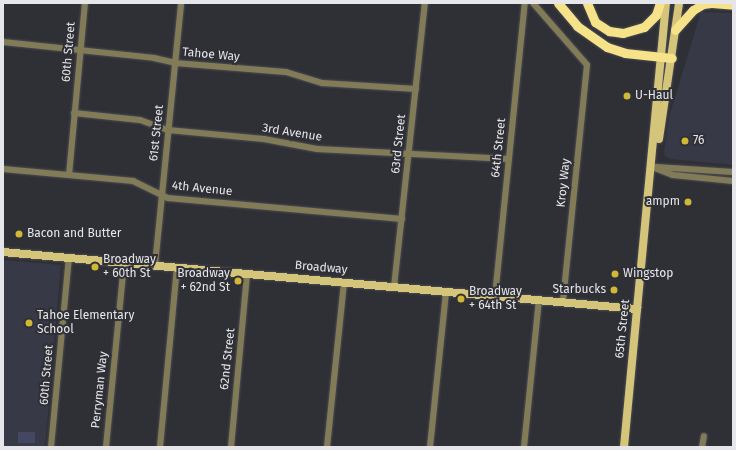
<!DOCTYPE html>
<style>
body{margin:0}
#map{position:relative;width:736px;height:450px;overflow:hidden;background:#2f3036;font-family:"Fira Sans",sans-serif}
div>[style]{position:absolute}
.built>*{inset:0;background:#383946}
.green>*{inset:0;background:#444761;transform-origin:0 0}
.roads{filter:drop-shadow(0 0 1px #4c4d53) drop-shadow(0 0 1px #4c4d53)}
.minor>*{height:6px;margin:-3px;padding:0 3px;transform-origin:3px;border-radius:3px;background:#827b58}
.major>*{height:8px;margin:-4px;padding:0 4px;transform-origin:4px;border-radius:4px;background:#d5c57b}
.highway>*{height:9px;margin:-4.5px;padding:0 4.5px;transform-origin:4.5px;border-radius:4.5px;background:#f6e288}
.dots>*{width:11px;height:11px;translate:-50% -50%;box-sizing:border-box;border:2px solid #2f3036;border-radius:50%}
span{translate:-50% -50%;white-space:nowrap;text-align:center;line-height:1.15;-webkit-text-stroke:4px #2f3036;paint-order:stroke}
.street-label{font-size:12px;color:#e6e6ea}
.poi-label{font-size:12px;color:#e6e6ea}
.left{translate:0 -50%;text-align:left}
.right{translate:-100% -50%;text-align:right}
.frame{position:absolute;inset:0;border:4px solid #e6e6ea;pointer-events:none}
</style>
<div id="map">
<div class="built">
<div style="clip-path:polygon(701px 12px,733px 13px,733px 165px,671px 159px,665px 156px,664px 152px,669px 117px)"></div>
<div style="clip-path:polygon(3px 260px,61px 265px,45px 447px,3px 446px)"></div>
</div>
<div class="green">
<div style="left:18px;top:432px;width:17px;height:11px"></div>
</div>
<div class="roads">
<div class="minor">
<div style="left:533px;top:3px;width:82px;rotate:48.9deg"></div>
<div style="left:587px;top:65px;width:238px;rotate:95.8deg"></div>
<div style="left:3px;top:42px;width:152px;rotate:6deg"></div>
<div style="left:154px;top:58px;width:22px;rotate:13deg"></div>
<div style="left:175px;top:63px;width:111px;rotate:4.6deg"></div>
<div style="left:286px;top:72px;width:38px;rotate:17deg"></div>
<div style="left:322px;top:83px;width:94px;rotate:3.7deg"></div>
<div style="left:74px;top:113px;width:66px;rotate:6.1deg"></div>
<div style="left:140px;top:120px;width:30px;rotate:20deg"></div>
<div style="left:168px;top:130px;width:96px;rotate:5.4deg"></div>
<div style="left:264px;top:139px;width:54px;rotate:10.7deg"></div>
<div style="left:317px;top:149px;width:192px;rotate:3deg"></div>
<div style="left:652px;top:167px;width:22px;rotate:21deg"></div>
<div style="left:673px;top:175px;width:60px;rotate:5.7deg"></div>
<div style="left:656px;top:167px;width:77px;rotate:3.7deg"></div>
<div style="left:3px;top:169px;width:131px;rotate:5.3deg"></div>
<div style="left:133px;top:181px;width:39px;rotate:26deg"></div>
<div style="left:168px;top:198px;width:235px;rotate:5.1deg"></div>
<div style="left:69px;top:175px;width:173px;rotate:-84.7deg"></div>
<div style="left:155px;top:265px;width:263px;rotate:-84.3deg"></div>
<div style="left:394px;top:287px;width:286px;rotate:-83.8deg"></div>
<div style="left:495px;top:296px;width:295px;rotate:-84.2deg"></div>
<div style="left:51px;top:447px;width:190px;rotate:-84.6deg"></div>
<div style="left:106px;top:447px;width:186px;rotate:-84.4deg"></div>
<div style="left:160px;top:447px;width:181px;rotate:-84.6deg"></div>
<div style="left:231px;top:447px;width:174px;rotate:-84.7deg"></div>
<div style="left:327px;top:447px;width:166px;rotate:-84.1deg"></div>
<div style="left:430px;top:447px;width:156px;rotate:-84.1deg"></div>
<div style="left:524px;top:447px;width:148px;rotate:-84.2deg"></div>
<div style="left:702px;top:447px;width:11px;rotate:-80deg"></div>
</div>
<div class="major">
<div style="left:659px;top:139px;width:137px;rotate:-81.6deg"></div>
<div style="left:3px;top:252px;width:637px;rotate:5.14deg"></div>
<div style="left:624px;top:447px;width:446px;rotate:-84.6deg"></div>
</div>
<div class="highway">
<div style="left:558px;top:3px;width:30px;rotate:50deg"></div>
<div style="left:577px;top:26px;width:37px;rotate:35deg"></div>
<div style="left:607px;top:47px;width:19px;rotate:18deg"></div>
<div style="left:625px;top:53px;width:47px;rotate:6.1deg"></div>
<div style="left:587px;top:3px;width:21px;rotate:67deg"></div>
<div style="left:595px;top:22px;width:17px;rotate:33deg"></div>
<div style="left:609px;top:31px;width:14px;rotate:8deg"></div>
<div style="left:623px;top:33px;width:22px;rotate:-16deg"></div>
<div style="left:644px;top:27px;width:17px;rotate:-45deg"></div>
<div style="left:656px;top:15px;width:13px;rotate:-72deg"></div>
<div style="left:712px;top:3px;width:21px;rotate:5deg"></div>
<div style="left:675px;top:30px;width:27px;rotate:-48deg"></div>
<div style="left:693px;top:10px;width:12px;rotate:-31deg"></div>
<div style="left:703px;top:4px;width:8px;rotate:-7deg"></div>
</div>
</div>
<div class="dots">
<div style="left:627px;top:96px;background:#d1b736"></div>
<div style="left:685px;top:141px;background:#d1b736"></div>
<div style="left:688px;top:202px;background:#d1b736"></div>
<div style="left:19px;top:234px;background:#d1b736"></div>
<div style="left:95px;top:267px;background:#d1b736"></div>
<div style="left:615px;top:274px;background:#d1b736"></div>
<div style="left:238px;top:281px;background:#d1b736"></div>
<div style="left:614px;top:290px;background:#d1b736"></div>
<div style="left:461px;top:299px;background:#d1b736"></div>
<div style="left:29px;top:323px;background:#d1b736"></div>
</div>
<div class="street-label">
<span style="left:69px;top:52px;rotate:-85deg">60th Street</span>
<span style="left:211px;top:55px;rotate:5deg">Tahoe Way</span>
<span style="left:157px;top:133px;rotate:-84deg">61st Street</span>
<span style="left:292px;top:133px;rotate:9deg">3rd Avenue</span>
<span style="left:399px;top:144px;rotate:-84deg">63rd Street</span>
<span style="left:499px;top:148px;rotate:-84deg">64th Street</span>
<span style="left:564px;top:183px;rotate:-84deg">Kroy Way</span>
<span style="left:202px;top:189px;rotate:6deg">4th Avenue</span>
<span style="left:321px;top:268px;rotate:5deg">Broadway</span>
<span style="left:623px;top:329px;rotate:-84deg">65th Street</span>
<span style="left:228px;top:359px;rotate:-84deg">62nd Street</span>
<span style="left:47px;top:375px;rotate:-85deg">60th Street</span>
<span style="left:100px;top:390px;rotate:-84deg">Perryman Way</span>
</div>
<div class="poi-label">
<span class="left" style="left:635px;top:96px">U-Haul</span>
<span class="left" style="left:693px;top:141px">76</span>
<span class="right" style="left:680px;top:202px">ampm</span>
<span class="left" style="left:27px;top:234px">Bacon and Butter</span>
<span class="left" style="left:103px;top:267px">Broadway<br>+ 60th St</span>
<span class="right" style="left:230px;top:281px">Broadway<br>+ 62nd St</span>
<span class="left" style="left:623px;top:274px">Wingstop</span>
<span class="right" style="left:606px;top:290px">Starbucks</span>
<span class="left" style="left:469px;top:299px">Broadway<br>+ 64th St</span>
<span class="left" style="left:37px;top:323px">Tahoe Elementary<br>School</span>
</div>
<div class="frame"></div>
</div>
